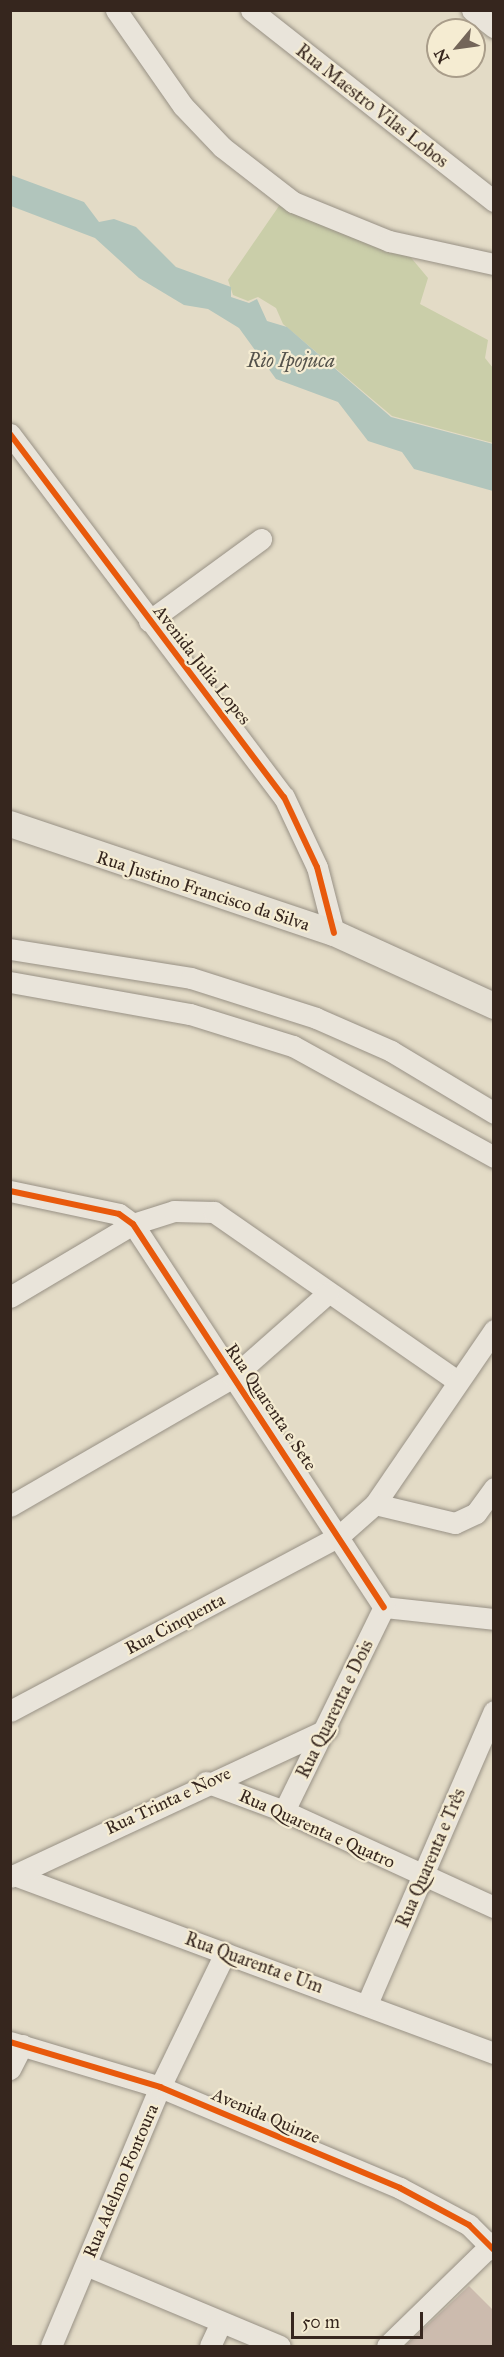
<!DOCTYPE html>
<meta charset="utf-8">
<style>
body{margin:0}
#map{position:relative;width:504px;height:2357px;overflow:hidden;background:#e3dbc6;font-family:"IM FELL Great Primer",serif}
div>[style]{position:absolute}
.green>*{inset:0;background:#cacea9}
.water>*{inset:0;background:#b1c5bc}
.building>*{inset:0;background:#ccbbae}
.roads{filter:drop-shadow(0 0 2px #989185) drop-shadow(0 0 2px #989185)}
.minor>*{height:21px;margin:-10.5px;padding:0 10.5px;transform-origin:10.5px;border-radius:10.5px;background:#e9e4da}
.major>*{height:26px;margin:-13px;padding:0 13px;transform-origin:13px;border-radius:13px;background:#e5e0d4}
.cycleway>*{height:6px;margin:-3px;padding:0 3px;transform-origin:3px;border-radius:3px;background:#e8590c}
span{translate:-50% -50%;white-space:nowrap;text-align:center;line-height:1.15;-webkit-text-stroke:4.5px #f5ecd2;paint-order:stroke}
.street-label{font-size:18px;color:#36261e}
.water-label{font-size:20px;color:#55534c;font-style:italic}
.frame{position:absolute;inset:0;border:12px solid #36261e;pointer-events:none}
.north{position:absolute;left:426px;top:18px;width:60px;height:60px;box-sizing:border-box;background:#f5ecd2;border:2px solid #a99d8a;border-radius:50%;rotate:241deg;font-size:16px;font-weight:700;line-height:24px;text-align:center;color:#36261e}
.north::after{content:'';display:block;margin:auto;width:21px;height:27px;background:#736559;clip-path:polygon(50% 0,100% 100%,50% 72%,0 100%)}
.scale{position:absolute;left:291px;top:2312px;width:132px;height:27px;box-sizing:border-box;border:3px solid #36261e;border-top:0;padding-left:8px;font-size:18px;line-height:21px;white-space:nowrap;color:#36261e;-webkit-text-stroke:4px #f5ecd2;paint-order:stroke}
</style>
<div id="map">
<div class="green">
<div style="clip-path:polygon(281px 203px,408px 254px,428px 278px,420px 304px,488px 340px,485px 358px,493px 368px,493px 443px,392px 416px,283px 324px,276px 308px,258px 297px,248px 301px,233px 295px,228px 280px)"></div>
</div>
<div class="water">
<div style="clip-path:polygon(11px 175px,84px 202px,99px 222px,114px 219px,136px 227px,176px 267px,231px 287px,231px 297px,249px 303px,257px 299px,267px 321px,287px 327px,391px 417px,493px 444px,493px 491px,414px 469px,402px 452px,368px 441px,338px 402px,276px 379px,239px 328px,208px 309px,184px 305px,139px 278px,95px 238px,11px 206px)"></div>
</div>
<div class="building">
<div style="clip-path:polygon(469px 2286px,494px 2311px,494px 2346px,405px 2346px)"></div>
</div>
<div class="roads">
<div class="minor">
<div style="left:116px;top:10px;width:117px;rotate:55.1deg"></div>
<div style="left:183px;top:106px;width:57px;rotate:46.4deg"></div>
<div style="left:222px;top:147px;width:90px;rotate:37.8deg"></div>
<div style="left:293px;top:202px;width:104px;rotate:22.1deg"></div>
<div style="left:389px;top:241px;width:107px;rotate:12.4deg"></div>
<div style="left:251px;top:10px;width:309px;rotate:38.2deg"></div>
<div style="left:472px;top:10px;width:28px;rotate:38deg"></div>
<div style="left:10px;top:434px;width:455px;rotate:53deg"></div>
<div style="left:284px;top:797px;width:77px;rotate:64.8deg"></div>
<div style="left:317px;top:867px;width:68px;rotate:75.6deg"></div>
<div style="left:149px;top:621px;width:139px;rotate:-36.2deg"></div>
<div style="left:10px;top:949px;width:183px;rotate:9.1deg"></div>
<div style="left:191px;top:978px;width:131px;rotate:17.7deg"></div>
<div style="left:316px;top:1018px;width:82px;rotate:23.7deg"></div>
<div style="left:391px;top:1051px;width:120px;rotate:31deg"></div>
<div style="left:10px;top:982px;width:183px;rotate:10.1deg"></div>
<div style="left:190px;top:1014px;width:108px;rotate:17.3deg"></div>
<div style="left:293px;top:1046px;width:230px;rotate:28.9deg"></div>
<div style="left:10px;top:1191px;width:111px;rotate:11.9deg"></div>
<div style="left:119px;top:1214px;width:17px;rotate:36deg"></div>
<div style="left:133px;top:1224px;width:458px;rotate:56.8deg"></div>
<div style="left:10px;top:1297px;width:143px;rotate:-30.7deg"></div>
<div style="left:133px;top:1224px;width:43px;rotate:-17.6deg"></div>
<div style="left:174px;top:1211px;width:40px;rotate:1.4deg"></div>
<div style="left:214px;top:1212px;width:296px;rotate:34.8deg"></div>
<div style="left:375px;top:1504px;width:211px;rotate:-55.6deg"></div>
<div style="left:10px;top:1506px;width:258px;rotate:-30deg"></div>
<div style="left:233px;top:1377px;width:127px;rotate:-41.5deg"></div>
<div style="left:384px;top:1607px;width:111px;rotate:6.2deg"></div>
<div style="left:10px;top:1711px;width:373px;rotate:-28deg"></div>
<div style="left:339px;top:1536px;width:48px;rotate:-41.6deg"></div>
<div style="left:375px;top:1504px;width:82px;rotate:13.4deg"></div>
<div style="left:455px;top:1523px;width:23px;rotate:-25deg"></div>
<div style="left:476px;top:1513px;width:31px;rotate:-54deg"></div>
<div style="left:206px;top:1782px;width:83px;rotate:20.4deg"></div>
<div style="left:284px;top:1811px;width:231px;rotate:24.6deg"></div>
<div style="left:284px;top:1811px;width:227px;rotate:-63.9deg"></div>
<div style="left:14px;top:1875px;width:512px;rotate:20.35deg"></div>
<div style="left:10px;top:1877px;width:350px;rotate:-25deg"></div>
<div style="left:367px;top:2004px;width:319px;rotate:-66.6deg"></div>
<div style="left:10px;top:2042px;width:157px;rotate:16.7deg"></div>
<div style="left:160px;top:2087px;width:260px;rotate:22.8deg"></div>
<div style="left:400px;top:2188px;width:78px;rotate:28.2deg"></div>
<div style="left:469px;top:2225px;width:35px;rotate:45deg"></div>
<div style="left:10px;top:2069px;width:27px;rotate:-63deg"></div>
<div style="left:86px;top:2265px;width:210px;rotate:22.7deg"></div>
<div style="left:51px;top:2346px;width:281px;rotate:-67.2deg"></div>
<div style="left:160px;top:2087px;width:149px;rotate:-64.1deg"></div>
<div style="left:210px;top:2346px;width:26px;rotate:-65deg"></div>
<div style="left:387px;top:2346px;width:149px;rotate:-44.2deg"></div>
</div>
<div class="major">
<div style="left:10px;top:824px;width:342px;rotate:18.6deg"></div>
<div style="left:334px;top:933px;width:176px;rotate:24.5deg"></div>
</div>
</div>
<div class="cycleway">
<div style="left:10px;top:434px;width:455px;rotate:53deg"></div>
<div style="left:284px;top:797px;width:77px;rotate:64.8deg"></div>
<div style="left:317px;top:867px;width:68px;rotate:75.6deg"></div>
<div style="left:10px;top:1191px;width:111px;rotate:11.9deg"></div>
<div style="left:119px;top:1214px;width:17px;rotate:36deg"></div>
<div style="left:133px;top:1224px;width:458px;rotate:56.8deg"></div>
<div style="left:10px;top:2042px;width:157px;rotate:16.7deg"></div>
<div style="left:160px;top:2087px;width:260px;rotate:22.8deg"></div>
<div style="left:400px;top:2188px;width:78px;rotate:28.2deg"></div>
<div style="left:469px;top:2225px;width:35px;rotate:45deg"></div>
</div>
<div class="street-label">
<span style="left:372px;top:106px;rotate:38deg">Rua Maestro Vilas Lobos</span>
<span style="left:202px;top:665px;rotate:52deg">Avenida Julia Lopes</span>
<span style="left:203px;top:891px;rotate:18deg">Rua Justino Francisco da Silva</span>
<span style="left:271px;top:1407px;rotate:56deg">Rua Quarenta e Sete</span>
<span style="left:175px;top:1624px;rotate:-28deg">Rua Cinquenta</span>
<span style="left:335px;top:1709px;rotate:-64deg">Rua Quarenta e Dois</span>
<span style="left:168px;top:1801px;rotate:-25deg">Rua Trinta e Nove</span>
<span style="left:317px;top:1829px;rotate:24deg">Rua Quarenta e Quatro</span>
<span style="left:431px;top:1858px;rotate:-67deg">Rua Quarenta e Três</span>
<span style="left:254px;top:1963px;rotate:20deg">Rua Quarenta e Um</span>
<span style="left:266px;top:2116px;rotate:23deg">Avenida Quinze</span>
<span style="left:121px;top:2181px;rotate:-67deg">Rua Adelmo Fontoura</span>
</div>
<div class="water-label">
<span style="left:291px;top:360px">Rio Ipojuca</span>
</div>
<div class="frame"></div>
<div class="north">N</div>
<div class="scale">50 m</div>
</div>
